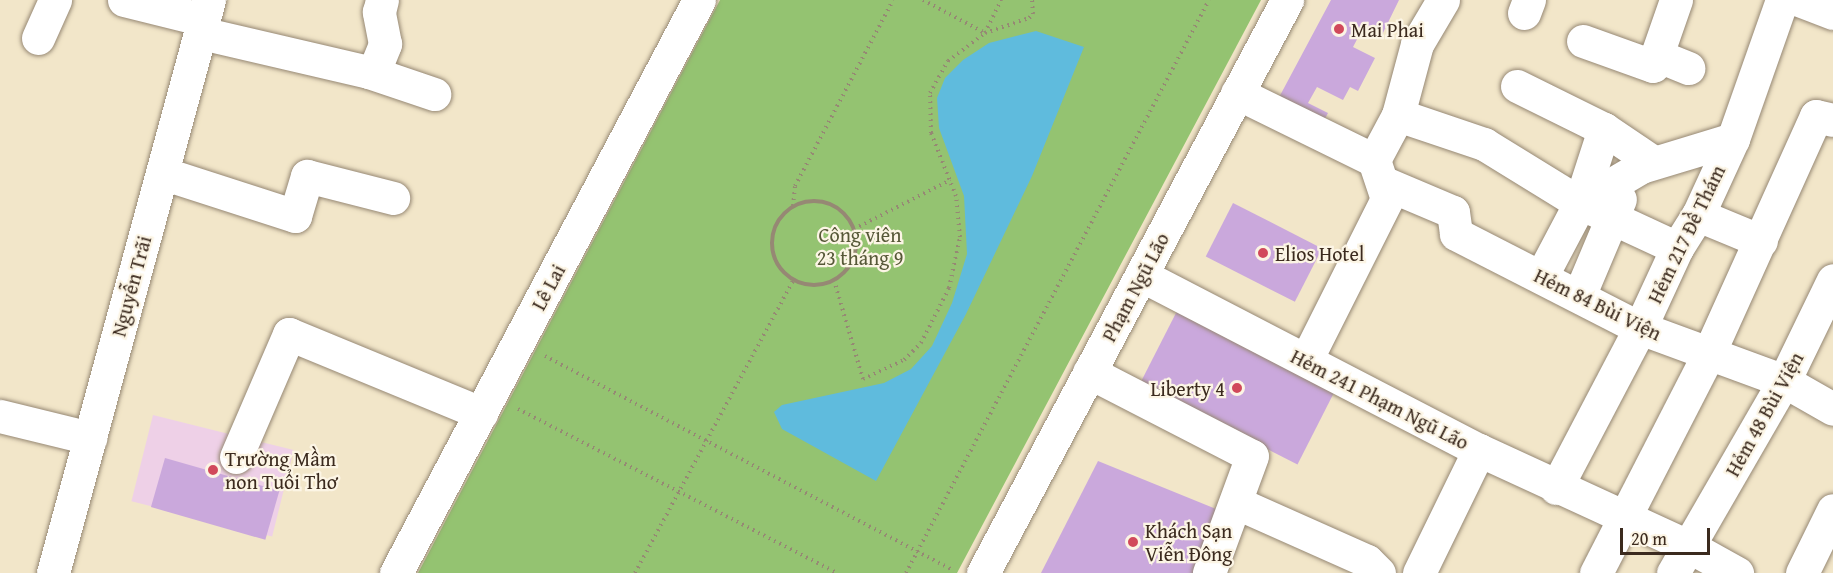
<!DOCTYPE html>
<meta charset="utf-8">
<style>
body{margin:0}
#map{position:relative;width:1833px;height:573px;overflow:hidden;background:#f2e6c9;font-family:"Gentium Book Plus",serif}
div>[style]{position:absolute}
.built>*{inset:0;background:#eed0e7;transform-origin:0 0}
.green>*{inset:0;background:#94c371}
.water>*{inset:0;background:#5fbbdd}
.building>*{inset:0;background:#caa8dc;transform-origin:0 0}
.path>*{height:4px;margin-top:-2px;transform-origin:0;background:repeating-linear-gradient(90deg,#968874 0 1.5px,transparent 0 6px)}
.path>.ring{margin:-2px;padding:0;box-sizing:content-box;background:none;border:4px solid #968874;border-radius:50%}
.roads{filter:drop-shadow(0 0 2px #968874) drop-shadow(0 0 2px #968874)}
.minor>*{height:33px;margin:-16.5px;padding:0 16.5px;transform-origin:16.5px;border-radius:16.5px;background:#fff}
.major>*{height:33px;margin:-16.5px;padding:0 16.5px;transform-origin:16.5px;border-radius:16.5px;background:#fff}
.dots>*{width:16px;height:16px;translate:-50% -50%;box-sizing:border-box;border:3px solid #fcf5e5;border-radius:50%}
span{translate:-50% -50%;white-space:nowrap;text-align:center;line-height:1.15;-webkit-text-stroke:4.5px #fcf5e5;paint-order:stroke}
.poi-label{font-size:20px;color:#3b2a1e}
.left{translate:0 -50%;text-align:left}
.right{translate:-100% -50%;text-align:right}
.street-label{font-size:20px;color:#3b2a1e}
.park-label{font-size:20px;color:#565837}
.scale{position:absolute;left:1620px;top:528px;width:90px;height:27px;box-sizing:border-box;border:3px solid #3b2a1e;border-top:0;padding-left:8px;font-size:18px;line-height:21px;white-space:nowrap;color:#3b2a1e;-webkit-text-stroke:4px #fcf5e5;paint-order:stroke}
</style>
<div id="map">
<div class="built">
<div style="left:153px;top:415px;width:145px;height:89px;rotate:14deg"></div>
</div>
<div class="green">
<div style="clip-path:polygon(720px 0,1261px 0,957px 573px,418px 573px)"></div>
</div>
<div class="water">
<div style="clip-path:polygon(1036px 31px,1084px 47px,1032px 176px,966px 314px,876px 481px,782px 429px,774px 412px,782px 405px,884px 383px,911px 369px,932px 346px,952px 303px,967px 254px,964px 196px,939px 128px,937px 98px,945px 78px,963px 60px,989px 43px)"></div>
</div>
<div class="building">
<div style="clip-path:polygon(1331px 0,1399px 0,1380px 39px,1362px 30px,1353px 47px,1375px 58px,1358px 91px,1350px 87px,1343px 100px,1317px 87px,1308px 103px,1328px 113px,1321px 126px,1276px 103px)"></div>
<div style="left:1233px;top:203px;width:100px;height:60px;rotate:27deg"></div>
<div style="left:1177px;top:311px;width:177px;height:82px;rotate:27deg"></div>
<div style="left:165px;top:458px;width:119px;height:51px;rotate:16deg"></div>
<div style="clip-path:polygon(1098px 461px,1221px 511px,1197px 573px,1041px 573px)"></div>
</div>
<div class="path">
<div style="left:923px;top:0;width:70px;rotate:28deg"></div>
<div style="left:985px;top:33px;width:37px;rotate:-64deg"></div>
<div class="ring" style="left:772px;top:201px;width:80px;height:80px"></div>
<div style="left:793px;top:206px;width:20px;rotate:-84deg"></div>
<div style="left:795px;top:186px;width:210px;rotate:-62.2deg"></div>
<div style="left:854px;top:229px;width:108px;rotate:-27deg"></div>
<div style="left:834px;top:280px;width:103px;rotate:73.7deg"></div>
<div style="left:863px;top:379px;width:45px;rotate:-24.9deg"></div>
<div style="left:904px;top:360px;width:24px;rotate:-45deg"></div>
<div style="left:921px;top:343px;width:62px;rotate:-63deg"></div>
<div style="left:949px;top:288px;width:52px;rotate:-77.8deg"></div>
<div style="left:960px;top:237px;width:41px;rotate:-95.6deg"></div>
<div style="left:956px;top:196px;width:68px;rotate:-111.6deg"></div>
<div style="left:931px;top:133px;width:40px;rotate:-91.4deg"></div>
<div style="left:930px;top:93px;width:37px;rotate:-61deg"></div>
<div style="left:948px;top:61px;width:46px;rotate:-37.1deg"></div>
<div style="left:985px;top:33px;width:46px;rotate:-18.8deg"></div>
<div style="left:1029px;top:18px;width:6px;rotate:-45deg"></div>
<div style="left:1033px;top:14px;width:14px;rotate:-94deg"></div>
<div style="left:545px;top:356px;width:461px;rotate:27.7deg"></div>
<div style="left:518px;top:409px;width:359px;rotate:27.2deg"></div>
<div style="left:635px;top:573px;width:332px;rotate:-61.6deg"></div>
<div style="left:906px;top:573px;width:648px;rotate:-62.13deg"></div>
</div>
<div class="roads">
<div class="minor">
<div style="left:124px;top:0;width:82px;rotate:14deg"></div>
<div style="left:1799px;top:0;width:36px;rotate:21deg"></div>
<div style="left:1524px;top:13px;width:14px;rotate:-69deg"></div>
<div style="left:201px;top:33px;width:172px;rotate:13.1deg"></div>
<div style="left:369px;top:72px;width:69px;rotate:18.7deg"></div>
<div style="left:38px;top:38px;width:42px;rotate:-65.9deg"></div>
<div style="left:1583px;top:41px;width:74px;rotate:19.7deg"></div>
<div style="left:1653px;top:66px;width:70px;rotate:-70.8deg"></div>
<div style="left:1656px;top:55px;width:35px;rotate:22deg"></div>
<div style="left:369px;top:72px;width:11px;rotate:-45deg"></div>
<div style="left:377px;top:64px;width:22px;rotate:-68deg"></div>
<div style="left:385px;top:44px;width:33px;rotate:-101deg"></div>
<div style="left:379px;top:12px;width:12px;rotate:-76deg"></div>
<div style="left:1517px;top:86px;width:97px;rotate:26.3deg"></div>
<div style="left:1237px;top:93px;width:153px;rotate:26.1deg"></div>
<div style="left:1374px;top:160px;width:41px;rotate:71.6deg"></div>
<div style="left:1387px;top:199px;width:180px;rotate:116.7deg"></div>
<div style="left:1398px;top:115px;width:91px;rotate:18.6deg"></div>
<div style="left:1484px;top:144px;width:113px;rotate:31.6deg"></div>
<div style="left:1580px;top:203px;width:107px;rotate:24.9deg"></div>
<div style="left:1374px;top:160px;width:51px;rotate:-61.9deg"></div>
<div style="left:1398px;top:115px;width:73px;rotate:-75deg"></div>
<div style="left:1417px;top:44px;width:51px;rotate:-59.4deg"></div>
<div style="left:162px;top:173px;width:140px;rotate:17.9deg"></div>
<div style="left:295px;top:216px;width:42px;rotate:-73.3deg"></div>
<div style="left:307px;top:176px;width:89px;rotate:14.3deg"></div>
<div style="left:1382px;top:182px;width:77px;rotate:22.9deg"></div>
<div style="left:1453px;top:212px;width:22px;rotate:82deg"></div>
<div style="left:1456px;top:234px;width:207px;rotate:27.1deg"></div>
<div style="left:1640px;top:328px;width:153px;rotate:20.2deg"></div>
<div style="left:1784px;top:381px;width:56px;rotate:29.7deg"></div>
<div style="left:1580px;top:203px;width:78px;rotate:-72deg"></div>
<div style="left:1604px;top:129px;width:59px;rotate:34deg"></div>
<div style="left:1698px;top:215px;width:68px;rotate:22.4deg"></div>
<div style="left:1141px;top:275px;width:381px;rotate:27.4deg"></div>
<div style="left:1479px;top:450px;width:232px;rotate:24.7deg"></div>
<div style="left:1690px;top:547px;width:54px;rotate:29deg"></div>
<div style="left:1541px;top:277px;width:84px;rotate:-62.2deg"></div>
<div style="left:1580px;top:203px;width:71px;rotate:-30.5deg"></div>
<div style="left:1641px;top:167px;width:96px;rotate:-16.9deg"></div>
<div style="left:1579px;top:296px;width:105px;rotate:-67.1deg"></div>
<div style="left:1089px;top:372px;width:183px;rotate:27.3deg"></div>
<div style="left:1252px;top:456px;width:125px;rotate:110.2deg"></div>
<div style="left:0;top:416px;width:93px;rotate:13.7deg"></div>
<div style="left:236px;top:457px;width:134px;rotate:-66.7deg"></div>
<div style="left:289px;top:334px;width:208px;rotate:22.4deg"></div>
<div style="left:1556px;top:488px;width:181px;rotate:-62.3deg"></div>
<div style="left:1640px;top:328px;width:88px;rotate:-65.2deg"></div>
<div style="left:1677px;top:248px;width:39px;rotate:-58deg"></div>
<div style="left:1698px;top:215px;width:84px;rotate:-65.3deg"></div>
<div style="left:1733px;top:139px;width:147px;rotate:-70.6deg"></div>
<div style="left:1237px;top:503px;width:142px;rotate:24deg"></div>
<div style="left:1367px;top:561px;width:17px;rotate:45deg"></div>
<div style="left:1419px;top:573px;width:137px;rotate:-64deg"></div>
<div style="left:1596px;top:573px;width:247px;rotate:-62.8deg"></div>
<div style="left:1709px;top:353px;width:260px;rotate:-65.7deg"></div>
<div style="left:1816px;top:116px;width:17px;rotate:13deg"></div>
<div style="left:1673px;top:573px;width:222px;rotate:-60deg"></div>
<div style="left:1784px;top:381px;width:112px;rotate:-64.1deg"></div>
<div style="left:1802px;top:573px;width:70px;rotate:-63.8deg"></div>
</div>
<div class="major">
<div style="left:53px;top:573px;width:594px;rotate:-74.77deg"></div>
<div style="left:396px;top:573px;width:648px;rotate:-62.13deg"></div>
<div style="left:983px;top:573px;width:649px;rotate:-62.05deg"></div>
</div>
</div>
<div class="dots">
<div style="left:1339px;top:29px;background:#d1495b"></div>
<div style="left:1263px;top:253px;background:#d1495b"></div>
<div style="left:1237px;top:388px;background:#d1495b"></div>
<div style="left:213px;top:470px;background:#d1495b"></div>
<div style="left:1133px;top:542px;background:#d1495b"></div>
</div>
<div class="poi-label">
<span class="left" style="left:1351px;top:29px">Mai Phai</span>
<span class="left" style="left:1275px;top:253px">Elios Hotel</span>
<span class="right" style="left:1225px;top:388px">Liberty 4</span>
<span class="left" style="left:225px;top:470px">Trường Mầm<br>non Tuổi Thơ</span>
<span class="left" style="left:1145px;top:542px">Khách Sạn<br>Viễn Đông</span>
</div>
<div class="street-label">
<span style="left:1686px;top:234px;rotate:-64deg">Hẻm 217 Ðề Thám</span>
<span style="left:131px;top:286px;rotate:-75deg">Nguyễn Trãi</span>
<span style="left:548px;top:287px;rotate:-62deg">Lê Lai</span>
<span style="left:1135px;top:287px;rotate:-62deg">Phạm Ngũ Lão</span>
<span style="left:1598px;top:304px;rotate:26deg">Hẻm 84 Bùi Viện</span>
<span style="left:1380px;top:399px;rotate:27deg">Hẻm 241 Phạm Ngũ Lão</span>
<span style="left:1764px;top:414px;rotate:-61deg">Hẻm 48 Bùi Viện</span>
</div>
<div class="park-label">
<span style="left:860px;top:246px">Công viên<br>23 tháng 9</span>
</div>
<div class="scale">20 m</div>
</div>
